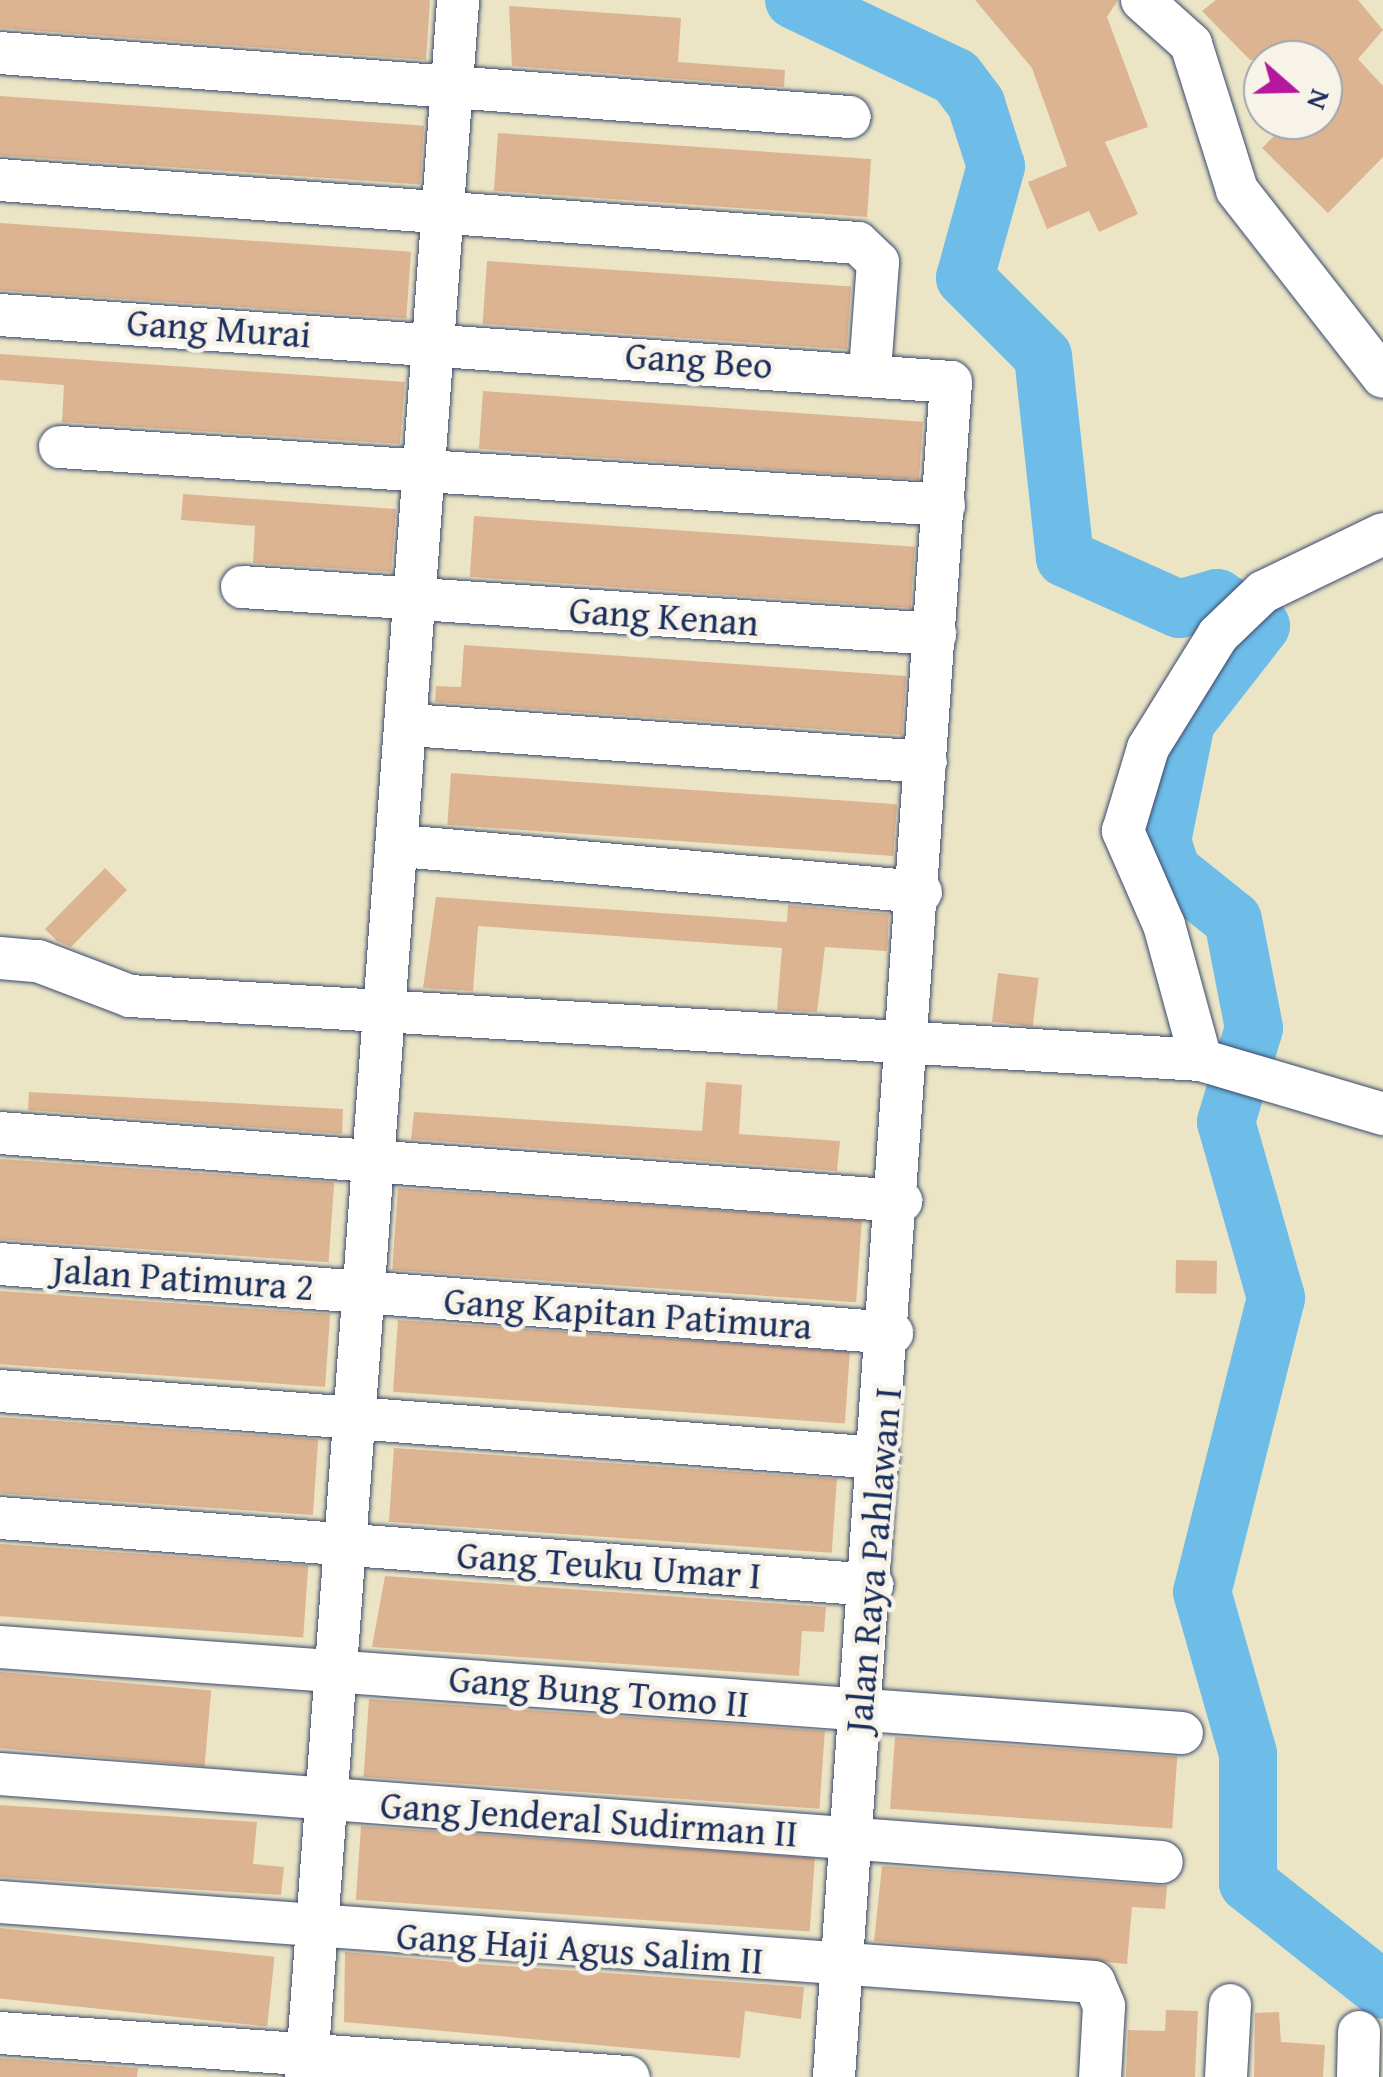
<!DOCTYPE html>
<style>
body{margin:0}
#map{position:relative;width:1383px;height:2077px;overflow:hidden;background:#ebe5c6;font-family:"Gentium Book Plus",serif}
div>[style]{position:absolute}
.river>*{height:58px;margin:-29px;padding:0 29px;transform-origin:29px;border-radius:29px;background:#6ebde8}
.building>*{inset:0;background:#ddb492;transform-origin:0 0}
.roads{filter:drop-shadow(0 0 2px #3a4a6e) drop-shadow(0 0 2px #3a4a6e)}
.minor>*{height:42px;margin:-21px;padding:0 21px;transform-origin:21px;border-radius:21px;background:#fff}
span{translate:-50% -50%;white-space:nowrap;text-align:center;line-height:1.15;-webkit-text-stroke:9px #f7f3e8;paint-order:stroke}
.street-label{font-size:38px;color:#1b2f5e}
.north{position:absolute;left:1243px;top:40px;width:100px;height:100px;box-sizing:border-box;background:#f7f3e8;border:2px solid #9fa5b1;border-radius:50%;rotate:110deg;font-size:28px;font-weight:700;line-height:40px;text-align:center;color:#1b2f5e}
.north::after{content:'';display:block;margin:auto;width:35px;height:45px;background:#b5179e;clip-path:polygon(50% 0,100% 100%,50% 72%,0 100%)}
</style>
<div id="map">
<div class="river">
<div style="left:794px;top:0;width:179px;rotate:25.4deg"></div>
<div style="left:956px;top:77px;width:34px;rotate:53deg"></div>
<div style="left:976px;top:104px;width:65px;rotate:72.1deg"></div>
<div style="left:996px;top:166px;width:116px;rotate:105.5deg"></div>
<div style="left:965px;top:278px;width:110px;rotate:45deg"></div>
<div style="left:1043px;top:356px;width:203px;rotate:83.8deg"></div>
<div style="left:1065px;top:558px;width:125px;rotate:24.1deg"></div>
<div style="left:1179px;top:609px;width:40px;rotate:-16deg"></div>
<div style="left:1217px;top:598px;width:52px;rotate:32.5deg"></div>
<div style="left:1261px;top:626px;width:122px;rotate:128deg"></div>
<div style="left:1186px;top:722px;width:121px;rotate:101.4deg"></div>
<div style="left:1162px;top:841px;width:32px;rotate:72deg"></div>
<div style="left:1172px;top:871px;width:78px;rotate:38.8deg"></div>
<div style="left:1233px;top:920px;width:110px;rotate:79deg"></div>
<div style="left:1254px;top:1028px;width:98px;rotate:106.6deg"></div>
<div style="left:1226px;top:1122px;width:183px;rotate:74.1deg"></div>
<div style="left:1276px;top:1298px;width:303px;rotate:104.1deg"></div>
<div style="left:1202px;top:1592px;width:168px;rotate:74.1deg"></div>
<div style="left:1248px;top:1754px;width:129px;rotate:90deg"></div>
<div style="left:1248px;top:1883px;width:172px;rotate:38.4deg"></div>
</div>
<div class="building">
<div style="clip-path:polygon(0 0,430px 0,426px 60px,0 28px)"></div>
<div style="clip-path:polygon(975px 0,1118px 0,1107px 17px,1148px 127px,1105px 142px,1138px 214px,1099px 232px,1089px 211px,1047px 229px,1028px 182px,1067px 166px,1032px 68px)"></div>
<div style="clip-path:polygon(1216px 0,1358px 0,1383px 30px,1358px 59px,1383px 86px,1383px 157px,1328px 213px,1262px 148px,1290px 120px,1323px 120px,1323px 60px,1250px 60px,1202px 11px)"></div>
<div style="clip-path:polygon(509px 6px,681px 18px,678px 62px,785px 70px,784px 87px,512px 66px)"></div>
<div style="left:0;top:96px;width:425px;height:59px;rotate:4deg"></div>
<div style="left:498px;top:133px;width:374px;height:58px;rotate:4deg"></div>
<div style="left:0;top:223px;width:412px;height:67px;rotate:4deg"></div>
<div style="left:487px;top:261px;width:365px;height:63px;rotate:4deg"></div>
<div style="clip-path:polygon(0 354px,405px 382px,400px 444px,62px 422px,64px 385px,0 380px)"></div>
<div style="left:483px;top:391px;width:441px;height:58px;rotate:4deg"></div>
<div style="clip-path:polygon(183px 494px,396px 509px,391px 572px,253px 563px,255px 526px,181px 520px)"></div>
<div style="left:474px;top:516px;width:442px;height:61px;rotate:4deg"></div>
<div style="clip-path:polygon(464px 645px,906px 676px,902px 735px,435px 702px,436px 686px,461px 687px)"></div>
<div style="left:451px;top:773px;width:447px;height:52px;rotate:4deg"></div>
<div style="clip-path:polygon(105px 868px,127px 890px,71px 947px,57px 941px,45px 929px)"></div>
<div style="clip-path:polygon(436px 897px,787px 922px,788px 905px,889px 914px,887px 951px,825px 947px,817px 1012px,777px 1010px,782px 948px,478px 926px,473px 991px,423px 988px)"></div>
<div style="left:998px;top:973px;width:41px;height:49px;rotate:7deg"></div>
<div style="clip-path:polygon(706px 1082px,742px 1085px,739px 1134px,840px 1141px,837px 1171px,411px 1139px,414px 1112px,702px 1131px)"></div>
<div style="clip-path:polygon(29px 1092px,343px 1109px,342px 1134px,28px 1110px)"></div>
<div style="left:0;top:1159px;width:335px;height:80px;rotate:4deg"></div>
<div style="left:398px;top:1188px;width:465px;height:82px;rotate:4deg"></div>
<div style="left:1176px;top:1260px;width:41px;height:33px;rotate:1deg"></div>
<div style="left:0;top:1291px;width:331px;height:73px;rotate:4deg"></div>
<div style="left:398px;top:1320px;width:453px;height:72px;rotate:4deg"></div>
<div style="left:0;top:1417px;width:319px;height:76px;rotate:4deg"></div>
<div style="left:394px;top:1448px;width:444px;height:74px;rotate:4deg"></div>
<div style="left:0;top:1544px;width:309px;height:72px;rotate:4deg"></div>
<div style="clip-path:polygon(385px 1576px,826px 1607px,824px 1632px,802px 1631px,799px 1676px,372px 1647px)"></div>
<div style="left:0;top:1672px;width:212px;height:76px;rotate:5deg"></div>
<div style="left:369px;top:1699px;width:457px;height:78px;rotate:4deg"></div>
<div style="left:895px;top:1737px;width:283px;height:72px;rotate:4deg"></div>
<div style="clip-path:polygon(0 1805px,257px 1822px,253px 1864px,284px 1867px,281px 1895px,0 1877px)"></div>
<div style="left:361px;top:1826px;width:455px;height:74px;rotate:4deg"></div>
<div style="clip-path:polygon(882px 1866px,1167px 1886px,1165px 1909px,1132px 1907px,1127px 1964px,874px 1941px)"></div>
<div style="left:0;top:1928px;width:276px;height:70px;rotate:6deg"></div>
<div style="clip-path:polygon(345px 1952px,464px 1963px,804px 1987px,801px 2019px,745px 2011px,740px 2058px,344px 2022px)"></div>
<div style="clip-path:polygon(1166px 2010px,1198px 2011px,1195px 2077px,1126px 2077px,1128px 2030px,1165px 2031px)"></div>
<div style="clip-path:polygon(1279px 2012px,1281px 2042px,1325px 2045px,1323px 2077px,1254px 2077px,1255px 2013px)"></div>
<div style="clip-path:polygon(0 2058px,138px 2068px,137px 2077px,0 2077px)"></div>
</div>
<div class="roads">
<div class="minor">
<div style="left:1142px;top:0;width:66px;rotate:41.9deg"></div>
<div style="left:1191px;top:44px;width:153px;rotate:72.5deg"></div>
<div style="left:1237px;top:190px;width:237px;rotate:52deg"></div>
<div style="left:0;top:53px;width:852px;rotate:4.31deg"></div>
<div style="left:0;top:180px;width:860px;rotate:4.2deg"></div>
<div style="left:858px;top:243px;width:28px;rotate:44deg"></div>
<div style="left:878px;top:262px;width:110px;rotate:94.2deg"></div>
<div style="left:0;top:315px;width:953px;rotate:4.03deg"></div>
<div style="left:951px;top:382px;width:1699px;rotate:93.95deg"></div>
<div style="left:60px;top:447px;width:886px;rotate:3.75deg"></div>
<div style="left:242px;top:587px;width:695px;rotate:3.88deg"></div>
<div style="left:410px;top:725px;width:517px;rotate:4.1deg"></div>
<div style="left:401px;top:846px;width:522px;rotate:5.06deg"></div>
<div style="left:0;top:958px;width:38px;rotate:5deg"></div>
<div style="left:38px;top:961px;width:98px;rotate:20.8deg"></div>
<div style="left:130px;top:996px;width:1073px;rotate:3.42deg"></div>
<div style="left:1201px;top:1060px;width:190px;rotate:16.5deg"></div>
<div style="left:1201px;top:1060px;width:140px;rotate:-105.3deg"></div>
<div style="left:1164px;top:925px;width:103px;rotate:-113.6deg"></div>
<div style="left:1123px;top:831px;width:87px;rotate:-73.2deg"></div>
<div style="left:1148px;top:748px;width:133px;rotate:-58.2deg"></div>
<div style="left:1218px;top:635px;width:62px;rotate:-43.7deg"></div>
<div style="left:1263px;top:592px;width:133px;rotate:-25.8deg"></div>
<div style="left:0;top:1133px;width:904px;rotate:4.32deg"></div>
<div style="left:0;top:1264px;width:895px;rotate:4.42deg"></div>
<div style="left:0;top:1391px;width:881px;rotate:4.36deg"></div>
<div style="left:0;top:1518px;width:875px;rotate:4.39deg"></div>
<div style="left:0;top:1647px;width:1185px;rotate:4.16deg"></div>
<div style="left:0;top:1774px;width:1165px;rotate:4.33deg"></div>
<div style="left:0;top:1902px;width:1097px;rotate:4.18deg"></div>
<div style="left:1094px;top:1982px;width:26px;rotate:67deg"></div>
<div style="left:1104px;top:2006px;width:71px;rotate:93.2deg"></div>
<div style="left:0;top:2033px;width:630px;rotate:4.01deg"></div>
<div style="left:306px;top:2077px;width:2083px;rotate:-85.81deg"></div>
<div style="left:1226px;top:2077px;width:72px;rotate:-86.8deg"></div>
<div style="left:1358px;top:2077px;width:45px;rotate:-88.7deg"></div>
</div>
</div>
<div class="street-label">
<span style="left:219px;top:328px;rotate:4deg">Gang Murai</span>
<span style="left:699px;top:360px;rotate:4deg">Gang Beo</span>
<span style="left:664px;top:616px;rotate:4deg">Gang Kenan</span>
<span style="left:183px;top:1278px;rotate:4deg">Jalan Patimura 2</span>
<span style="left:628px;top:1313px;rotate:4deg">Gang Kapitan Patimura</span>
<span style="left:873px;top:1560px;rotate:-85deg">Jalan Raya Pahlawan I</span>
<span style="left:609px;top:1565px;rotate:4deg">Gang Teuku Umar I</span>
<span style="left:599px;top:1691px;rotate:5deg">Gang Bung Tomo II</span>
<span style="left:589px;top:1819px;rotate:4deg">Gang Jenderal Sudirman II</span>
<span style="left:580px;top:1948px;rotate:4deg">Gang Haji Agus Salim II</span>
</div>
<div class="north">N</div>
</div>
